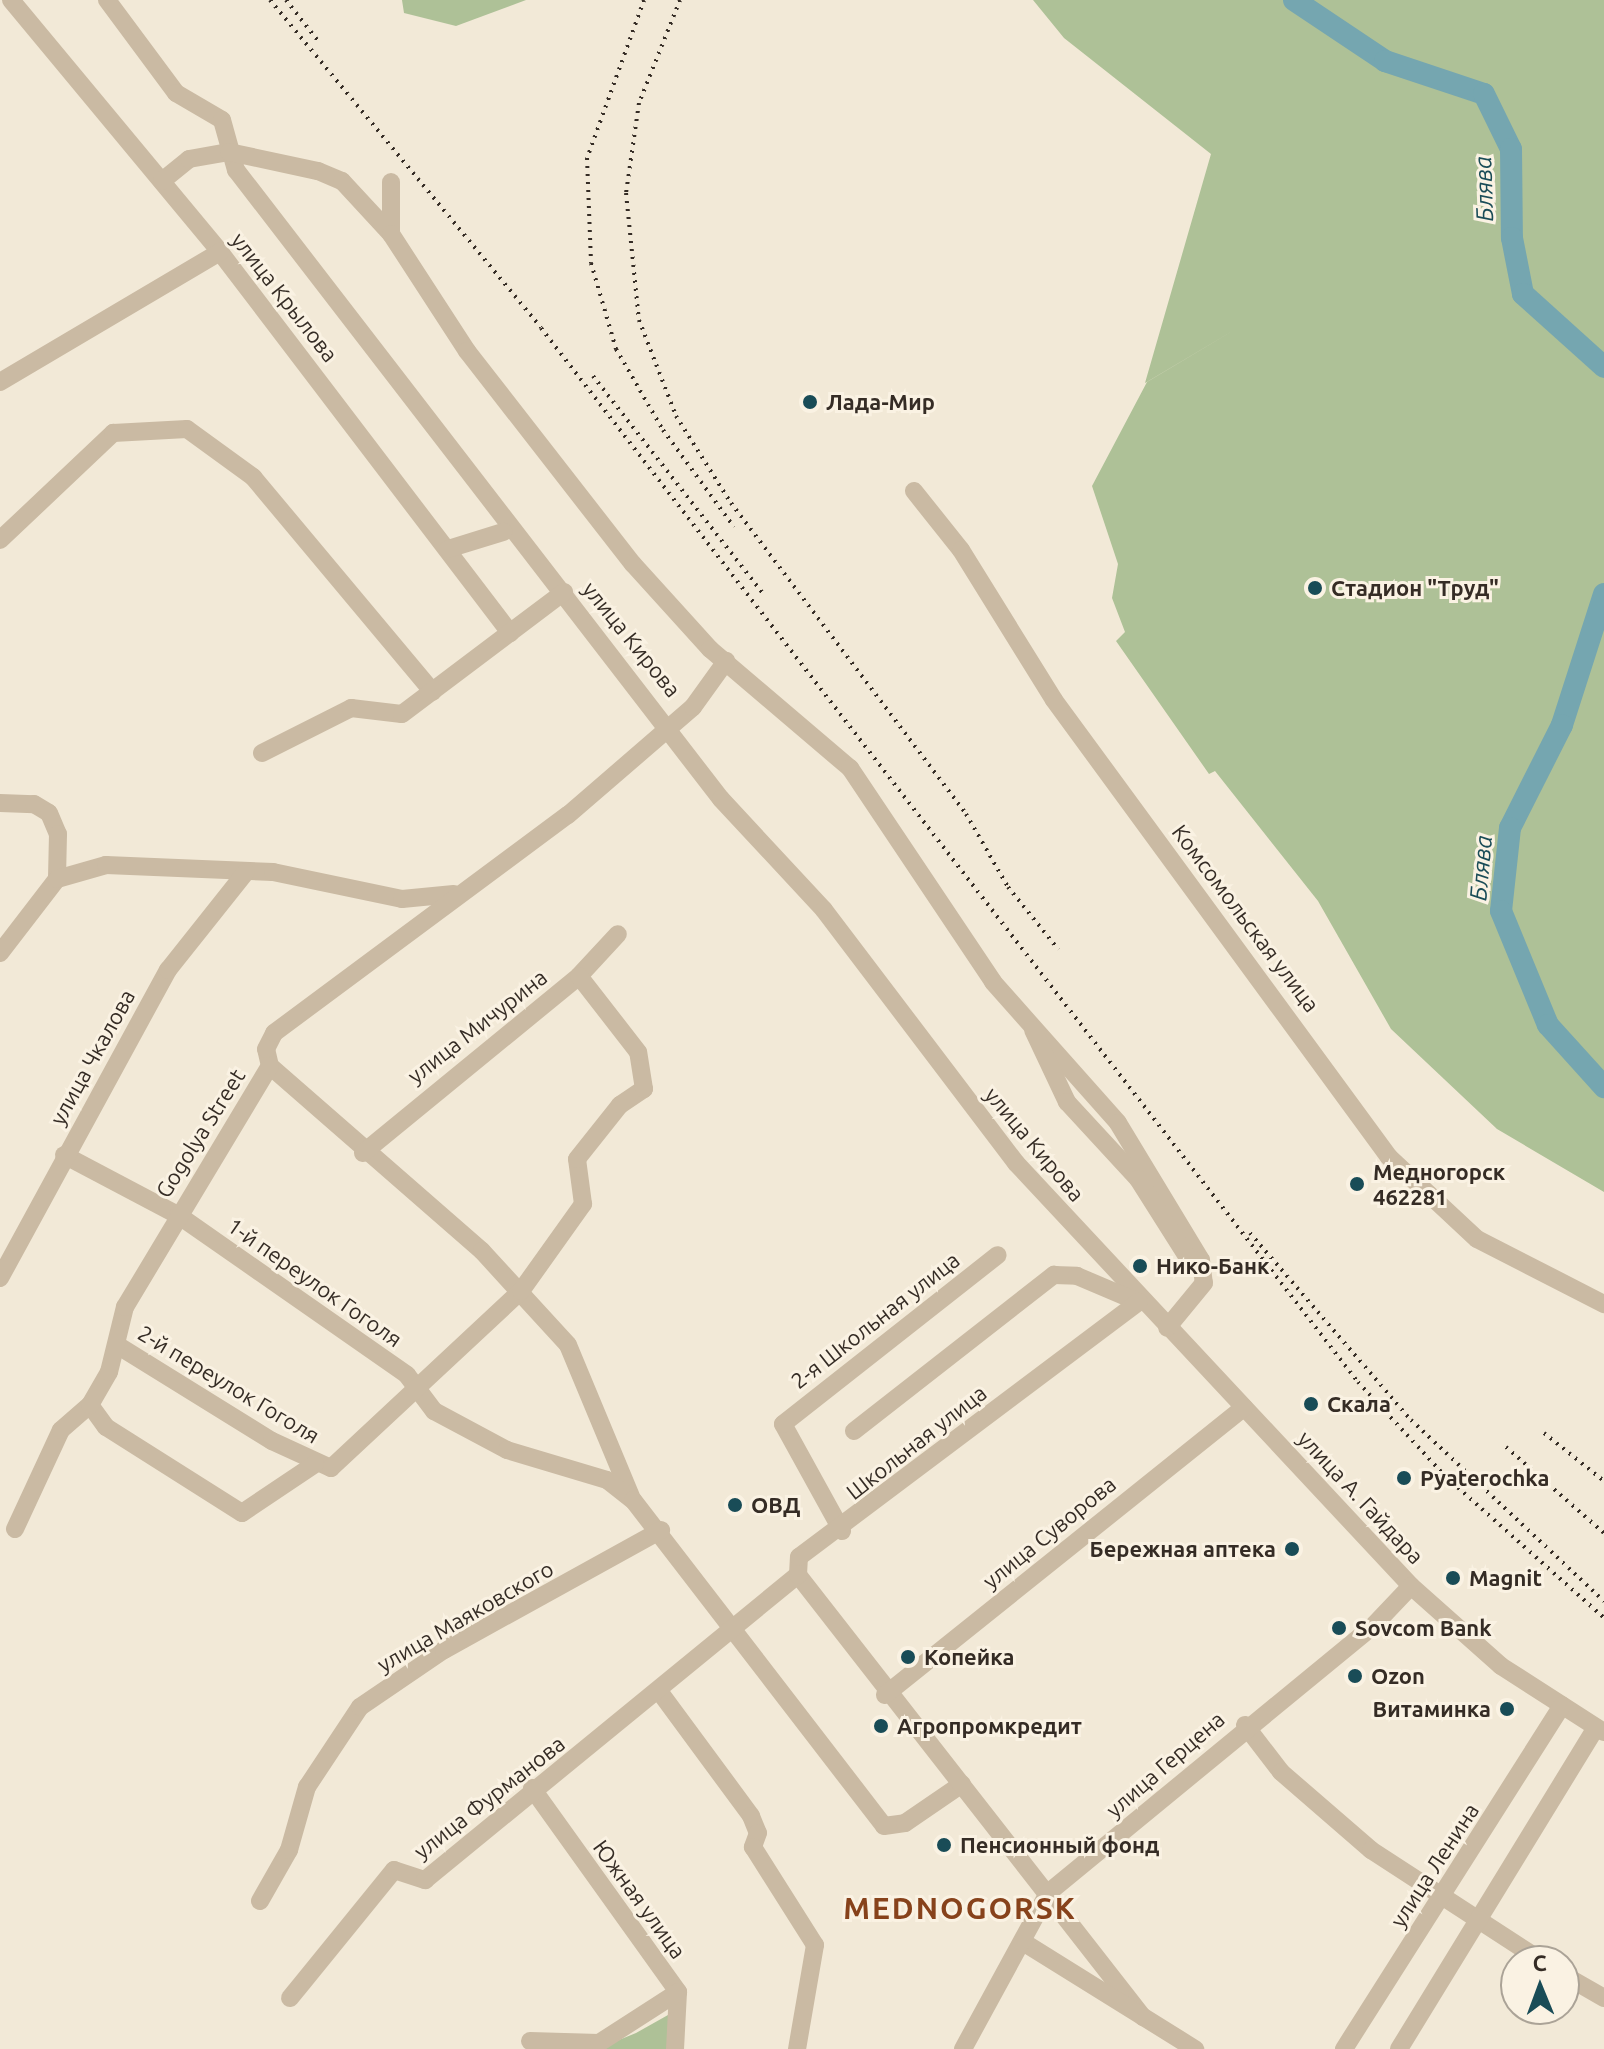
<!DOCTYPE html>
<meta charset="utf-8">
<style>
body{margin:0}
#map{position:relative;width:1604px;height:2049px;overflow:hidden;background:#f2e9d7;font-family:Ubuntu,sans-serif}
div>[style]{position:absolute}
.green>*{inset:0;background:#aec197}
.river>*{height:22px;margin:-11px;padding:0 11px;transform-origin:11px;border-radius:11px;background:#75a6b0}
.minor>*{height:18px;margin:-9px;padding:0 9px;transform-origin:9px;border-radius:9px;background:#cabaa3}
.rail>*{height:4px;margin-top:-2px;transform-origin:0;background:repeating-linear-gradient(90deg,#352c25 0 2px,transparent 0 8px)}
.dots>*{width:22px;height:22px;translate:-50% -50%;box-sizing:border-box;border:4px solid #faf2e3;border-radius:50%}
span{translate:-50% -50%;white-space:nowrap;text-align:center;line-height:1.15;-webkit-text-stroke:6px #faf2e3;paint-order:stroke}
.street-label{font-size:22px;color:#352c25}
.poi-label{font-size:22px;color:#352c25;font-weight:700}
.left{translate:0 -50%;text-align:left}
.right{translate:-100% -50%;text-align:right}
.water-label{font-size:24px;color:#194c57;font-style:italic}
.district-label{font-size:30px;color:#87421b;font-weight:700;letter-spacing:2px}
.north{position:absolute;left:1500px;top:1945px;width:80px;height:80px;box-sizing:border-box;background:#faf2e3;border:2px solid #aba397;border-radius:50%;rotate:359deg;font-size:22px;font-weight:700;line-height:32px;text-align:center;color:#352c25}
.north::after{content:'';display:block;margin:auto;width:28px;height:36px;background:#194c57;clip-path:polygon(50% 0,100% 100%,50% 72%,0 100%)}
</style>
<div id="map">
<div class="green">
<div style="clip-path:polygon(402px 0,526px 0,456px 26px,404px 13px)"></div>
<div style="clip-path:polygon(1033px 0,1604px 0,1604px 1192px,1497px 1129px,1391px 1029px,1318px 901px,1215px 771px,1209px 774px,1116px 641px,1125px 632px,1112px 598px,1118px 564px,1092px 486px,1147px 382px,1246px 323px,1145px 383px,1211px 154px,1064px 38px)"></div>
<div style="clip-path:polygon(668px 2015px,671px 2049px,597px 2049px,636px 2033px)"></div>
</div>
<div class="river">
<div style="left:1294px;top:0;width:110px;rotate:33.8deg"></div>
<div style="left:1385px;top:61px;width:104px;rotate:18.4deg"></div>
<div style="left:1484px;top:94px;width:61px;rotate:63.9deg"></div>
<div style="left:1511px;top:149px;width:89px;rotate:89.4deg"></div>
<div style="left:1512px;top:238px;width:57px;rotate:78.9deg"></div>
<div style="left:1523px;top:294px;width:109px;rotate:42deg"></div>
<div style="left:1604px;top:594px;width:138px;rotate:107.8deg"></div>
<div style="left:1562px;top:725px;width:115px;rotate:116.8deg"></div>
<div style="left:1510px;top:828px;width:83px;rotate:96.2deg"></div>
<div style="left:1501px;top:911px;width:123px;rotate:67.6deg"></div>
<div style="left:1548px;top:1025px;width:84px;rotate:47.9deg"></div>
</div>
<div class="minor">
<div style="left:11px;top:0;width:327px;rotate:50.3deg"></div>
<div style="left:220px;top:252px;width:479px;rotate:52.7deg"></div>
<div style="left:107px;top:0;width:116px;rotate:53.4deg"></div>
<div style="left:176px;top:93px;width:53px;rotate:30.4deg"></div>
<div style="left:222px;top:120px;width:52px;rotate:74.4deg"></div>
<div style="left:236px;top:170px;width:794px;rotate:52.37deg"></div>
<div style="left:721px;top:799px;width:151px;rotate:47.1deg"></div>
<div style="left:824px;top:910px;width:318px;rotate:52.8deg"></div>
<div style="left:1016px;top:1163px;width:579px;rotate:46.96deg"></div>
<div style="left:1411px;top:1586px;width:120px;rotate:41.6deg"></div>
<div style="left:1501px;top:1666px;width:122px;rotate:32.7deg"></div>
<div style="left:162px;top:181px;width:35px;rotate:-39deg"></div>
<div style="left:189px;top:159px;width:41px;rotate:-9.9deg"></div>
<div style="left:229px;top:152px;width:91px;rotate:12.1deg"></div>
<div style="left:318px;top:171px;width:26px;rotate:23deg"></div>
<div style="left:342px;top:181px;width:72px;rotate:47.2deg"></div>
<div style="left:391px;top:182px;width:52px;rotate:90deg"></div>
<div style="left:391px;top:234px;width:140px;rotate:57deg"></div>
<div style="left:467px;top:351px;width:270px;rotate:52.1deg"></div>
<div style="left:633px;top:564px;width:115px;rotate:47.8deg"></div>
<div style="left:710px;top:649px;width:184px;rotate:40.4deg"></div>
<div style="left:850px;top:768px;width:257px;rotate:56.2deg"></div>
<div style="left:993px;top:982px;width:188px;rotate:48.4deg"></div>
<div style="left:1118px;top:1123px;width:160px;rotate:58.8deg"></div>
<div style="left:1201px;top:1260px;width:23px;rotate:83deg"></div>
<div style="left:1204px;top:1283px;width:58px;rotate:129.4deg"></div>
<div style="left:0;top:382px;width:256px;rotate:-30.6deg"></div>
<div style="left:914px;top:491px;width:75px;rotate:51.5deg"></div>
<div style="left:961px;top:550px;width:176px;rotate:58.2deg"></div>
<div style="left:1054px;top:700px;width:567px;rotate:53.76deg"></div>
<div style="left:1389px;top:1157px;width:120px;rotate:43deg"></div>
<div style="left:1477px;top:1239px;width:143px;rotate:27.1deg"></div>
<div style="left:0;top:540px;width:156px;rotate:-43.4deg"></div>
<div style="left:113px;top:433px;width:74px;rotate:-3.1deg"></div>
<div style="left:187px;top:429px;width:82px;rotate:36deg"></div>
<div style="left:253px;top:477px;width:280px;rotate:50.1deg"></div>
<div style="left:448px;top:549px;width:58px;rotate:-17.2deg"></div>
<div style="left:262px;top:753px;width:100px;rotate:-26.8deg"></div>
<div style="left:351px;top:708px;width:51px;rotate:6.7deg"></div>
<div style="left:402px;top:714px;width:203px;rotate:-37deg"></div>
<div style="left:0;top:803px;width:34px;rotate:2deg"></div>
<div style="left:34px;top:804px;width:17px;rotate:31deg"></div>
<div style="left:49px;top:813px;width:23px;rotate:67deg"></div>
<div style="left:58px;top:834px;width:45px;rotate:91.3deg"></div>
<div style="left:0;top:953px;width:93px;rotate:-52.4deg"></div>
<div style="left:57px;top:879px;width:51px;rotate:-15.9deg"></div>
<div style="left:106px;top:865px;width:167px;rotate:2.4deg"></div>
<div style="left:273px;top:872px;width:132px;rotate:11.8deg"></div>
<div style="left:402px;top:899px;width:52px;rotate:-5.5deg"></div>
<div style="left:1033px;top:1030px;width:80px;rotate:64.7deg"></div>
<div style="left:1067px;top:1102px;width:105px;rotate:47.3deg"></div>
<div style="left:1138px;top:1179px;width:103px;rotate:57.7deg"></div>
<div style="left:270px;top:1066px;width:281px;rotate:41.1deg"></div>
<div style="left:482px;top:1251px;width:127px;rotate:47.5deg"></div>
<div style="left:568px;top:1345px;width:164px;rotate:67.4deg"></div>
<div style="left:363px;top:1153px;width:279px;rotate:-39.3deg"></div>
<div style="left:579px;top:976px;width:57px;rotate:-47.1deg"></div>
<div style="left:64px;top:1155px;width:129px;rotate:27.8deg"></div>
<div style="left:178px;top:1215px;width:279px;rotate:34.9deg"></div>
<div style="left:407px;top:1375px;width:45px;rotate:53.1deg"></div>
<div style="left:434px;top:1411px;width:83px;rotate:28.1deg"></div>
<div style="left:507px;top:1450px;width:104px;rotate:16.7deg"></div>
<div style="left:607px;top:1480px;width:33px;rotate:38deg"></div>
<div style="left:633px;top:1500px;width:411px;rotate:52.4deg"></div>
<div style="left:884px;top:1826px;width:21px;rotate:-8deg"></div>
<div style="left:905px;top:1823px;width:69px;rotate:-34.4deg"></div>
<div style="left:0;top:1278px;width:351px;rotate:-61.4deg"></div>
<div style="left:168px;top:970px;width:125px;rotate:-51.5deg"></div>
<div style="left:117px;top:1345px;width:182px;rotate:31.8deg"></div>
<div style="left:272px;top:1441px;width:65px;rotate:24.6deg"></div>
<div style="left:331px;top:1468px;width:260px;rotate:-43deg"></div>
<div style="left:521px;top:1291px;width:107px;rotate:-54.5deg"></div>
<div style="left:583px;top:1204px;width:45px;rotate:-97.6deg"></div>
<div style="left:577px;top:1159px;width:69px;rotate:-51.5deg"></div>
<div style="left:620px;top:1105px;width:29px;rotate:-34deg"></div>
<div style="left:644px;top:1089px;width:37px;rotate:-99deg"></div>
<div style="left:638px;top:1052px;width:96px;rotate:-127.8deg"></div>
<div style="left:90px;top:1405px;width:27px;rotate:54deg"></div>
<div style="left:106px;top:1427px;width:161px;rotate:32.3deg"></div>
<div style="left:242px;top:1513px;width:88px;rotate:-33.9deg"></div>
<div style="left:854px;top:1431px;width:254px;rotate:-38deg"></div>
<div style="left:1054px;top:1275px;width:23px;rotate:2deg"></div>
<div style="left:1077px;top:1276px;width:64px;rotate:23deg"></div>
<div style="left:15px;top:1529px;width:109px;rotate:-65.1deg"></div>
<div style="left:61px;top:1430px;width:38px;rotate:-41deg"></div>
<div style="left:90px;top:1405px;width:38px;rotate:-60deg"></div>
<div style="left:109px;top:1372px;width:67px;rotate:-76.2deg"></div>
<div style="left:125px;top:1307px;width:281px;rotate:-59deg"></div>
<div style="left:270px;top:1066px;width:17px;rotate:-103deg"></div>
<div style="left:266px;top:1049px;width:18px;rotate:-63deg"></div>
<div style="left:274px;top:1033px;width:366px;rotate:-36.6deg"></div>
<div style="left:568px;top:815px;width:165px;rotate:-40.8deg"></div>
<div style="left:693px;top:707px;width:57px;rotate:-54.3deg"></div>
<div style="left:842px;top:1531px;width:122px;rotate:-118.9deg"></div>
<div style="left:783px;top:1424px;width:273px;rotate:-38.2deg"></div>
<div style="left:798px;top:1575px;width:561px;rotate:52.03deg"></div>
<div style="left:659px;top:1691px;width:155px;rotate:53.6deg"></div>
<div style="left:751px;top:1816px;width:18px;rotate:68deg"></div>
<div style="left:758px;top:1833px;width:15px;rotate:110deg"></div>
<div style="left:753px;top:1847px;width:116px;rotate:57.7deg"></div>
<div style="left:815px;top:1945px;width:106px;rotate:99.8deg"></div>
<div style="left:885px;top:1695px;width:460px;rotate:-38.7deg"></div>
<div style="left:1245px;top:1725px;width:59px;rotate:52.5deg"></div>
<div style="left:1281px;top:1772px;width:119px;rotate:40.9deg"></div>
<div style="left:1371px;top:1850px;width:204px;rotate:33deg"></div>
<div style="left:532px;top:1788px;width:251px;rotate:54.4deg"></div>
<div style="left:678px;top:1992px;width:57px;rotate:93deg"></div>
<div style="left:260px;top:1901px;width:59px;rotate:-60.4deg"></div>
<div style="left:289px;top:1850px;width:66px;rotate:-74.1deg"></div>
<div style="left:307px;top:1787px;width:96px;rotate:-56.5deg"></div>
<div style="left:360px;top:1707px;width:102px;rotate:-34.2deg"></div>
<div style="left:444px;top:1650px;width:248px;rotate:-28.9deg"></div>
<div style="left:1023px;top:1942px;width:203px;rotate:31.9deg"></div>
<div style="left:1564px;top:1975px;width:46px;rotate:29.9deg"></div>
<div style="left:290px;top:1998px;width:165px;rotate:-50.9deg"></div>
<div style="left:394px;top:1870px;width:33px;rotate:18deg"></div>
<div style="left:425px;top:1880px;width:482px;rotate:-39.3deg"></div>
<div style="left:798px;top:1575px;width:18px;rotate:-87deg"></div>
<div style="left:799px;top:1557px;width:425px;rotate:-36.9deg"></div>
<div style="left:530px;top:2041px;width:69px;rotate:1.7deg"></div>
<div style="left:599px;top:2043px;width:94px;rotate:-32.8deg"></div>
<div style="left:963px;top:2049px;width:178px;rotate:-61.4deg"></div>
<div style="left:1048px;top:1893px;width:423px;rotate:-39.4deg"></div>
<div style="left:1375px;top:1624px;width:52px;rotate:-46.5deg"></div>
<div style="left:1344px;top:2049px;width:407px;rotate:-57.6deg"></div>
<div style="left:1399px;top:2049px;width:377px;rotate:-58.5deg"></div>
</div>
<div class="rail">
<div style="left:270px;top:0;width:425px;rotate:50.4deg"></div>
<div style="left:541px;top:328px;width:1334px;rotate:52.22deg"></div>
<div style="left:1358px;top:1382px;width:129px;rotate:47.2deg"></div>
<div style="left:1446px;top:1477px;width:212px;rotate:41.7deg"></div>
<div style="left:286px;top:0;width:53px;rotate:51.8deg"></div>
<div style="left:644px;top:0;width:168px;rotate:109.8deg"></div>
<div style="left:587px;top:158px;width:105px;rotate:87.8deg"></div>
<div style="left:591px;top:263px;width:90px;rotate:73.8deg"></div>
<div style="left:616px;top:349px;width:94px;rotate:59.9deg"></div>
<div style="left:663px;top:430px;width:120px;rotate:53.8deg"></div>
<div style="left:680px;top:0;width:111px;rotate:111.7deg"></div>
<div style="left:639px;top:103px;width:91px;rotate:98.2deg"></div>
<div style="left:626px;top:193px;width:128px;rotate:84.2deg"></div>
<div style="left:639px;top:320px;width:103px;rotate:68.9deg"></div>
<div style="left:676px;top:416px;width:103px;rotate:57.7deg"></div>
<div style="left:731px;top:503px;width:390px;rotate:52.9deg"></div>
<div style="left:966px;top:814px;width:84px;rotate:60.1deg"></div>
<div style="left:1008px;top:887px;width:80px;rotate:51.1deg"></div>
<div style="left:593px;top:376px;width:279px;rotate:52deg"></div>
<div style="left:1250px;top:1233px;width:247px;rotate:49.3deg"></div>
<div style="left:1411px;top:1420px;width:265px;rotate:43.2deg"></div>
<div style="left:1544px;top:1433px;width:77px;rotate:38.7deg"></div>
<div style="left:1506px;top:1447px;width:130px;rotate:41.3deg"></div>
</div>
<div class="dots">
<div style="left:810px;top:402px;background:#194c57"></div>
<div style="left:1315px;top:588px;background:#194c57"></div>
<div style="left:1357px;top:1184px;background:#194c57"></div>
<div style="left:1140px;top:1266px;background:#194c57"></div>
<div style="left:1311px;top:1404px;background:#194c57"></div>
<div style="left:1404px;top:1478px;background:#194c57"></div>
<div style="left:735px;top:1505px;background:#194c57"></div>
<div style="left:1292px;top:1549px;background:#194c57"></div>
<div style="left:1453px;top:1578px;background:#194c57"></div>
<div style="left:1339px;top:1628px;background:#194c57"></div>
<div style="left:908px;top:1657px;background:#194c57"></div>
<div style="left:1355px;top:1676px;background:#194c57"></div>
<div style="left:1507px;top:1709px;background:#194c57"></div>
<div style="left:881px;top:1726px;background:#194c57"></div>
<div style="left:944px;top:1845px;background:#194c57"></div>
</div>
<div class="street-label">
<span style="left:285px;top:297px;rotate:52deg">улица Крылова</span>
<span style="left:632px;top:639px;rotate:51deg">улица Кирова</span>
<span style="left:1246px;top:918px;rotate:53deg">Комсомольская улица</span>
<span style="left:477px;top:1026px;rotate:-38deg">улица Мичурина</span>
<span style="left:92px;top:1057px;rotate:-61deg">улица Чкалова</span>
<span style="left:200px;top:1133px;rotate:-58deg">Gogolya Street</span>
<span style="left:1035px;top:1144px;rotate:50deg">улица Кирова</span>
<span style="left:315px;top:1282px;rotate:35deg">1-й переулок Гоголя</span>
<span style="left:875px;top:1320px;rotate:-38deg">2-я Школьная улица</span>
<span style="left:229px;top:1384px;rotate:31deg">2-й переулок Гоголя</span>
<span style="left:916px;top:1442px;rotate:-38deg">Школьная улица</span>
<span style="left:1361px;top:1497px;rotate:47deg">улица А. Гайдара</span>
<span style="left:1049px;top:1532px;rotate:-39deg">улица Суворова</span>
<span style="left:465px;top:1616px;rotate:-30deg">улица Маяковского</span>
<span style="left:1165px;top:1764px;rotate:-41deg">улица Герцена</span>
<span style="left:489px;top:1797px;rotate:-38deg">улица Фурманова</span>
<span style="left:1434px;top:1865px;rotate:-57deg">улица Ленина</span>
<span style="left:640px;top:1899px;rotate:54deg">Южная улица</span>
</div>
<div class="poi-label">
<span class="left" style="left:826px;top:402px">Лада-Мир</span>
<span class="left" style="left:1331px;top:588px">Стадион "Труд"</span>
<span class="left" style="left:1373px;top:1184px">Медногорск<br>462281</span>
<span class="left" style="left:1156px;top:1266px">Нико-Банк</span>
<span class="left" style="left:1327px;top:1404px">Скала</span>
<span class="left" style="left:1420px;top:1478px">Pyaterochka</span>
<span class="left" style="left:751px;top:1505px">ОВД</span>
<span class="right" style="left:1276px;top:1549px">Бережная аптека</span>
<span class="left" style="left:1469px;top:1578px">Magnit</span>
<span class="left" style="left:1355px;top:1628px">Sovcom Bank</span>
<span class="left" style="left:924px;top:1657px">Копейка</span>
<span class="left" style="left:1371px;top:1676px">Ozon</span>
<span class="right" style="left:1491px;top:1709px">Витаминка</span>
<span class="left" style="left:897px;top:1726px">Агропромкредит</span>
<span class="left" style="left:960px;top:1845px">Пенсионный фонд</span>
</div>
<div class="water-label">
<span style="left:1484px;top:189px;rotate:-92deg">Блява</span>
<span style="left:1481px;top:868px;rotate:-85deg">Блява</span>
</div>
<div class="district-label">
<span style="left:960px;top:1908px">MEDNOGORSK</span>
</div>
<div class="north">С</div>
</div>
